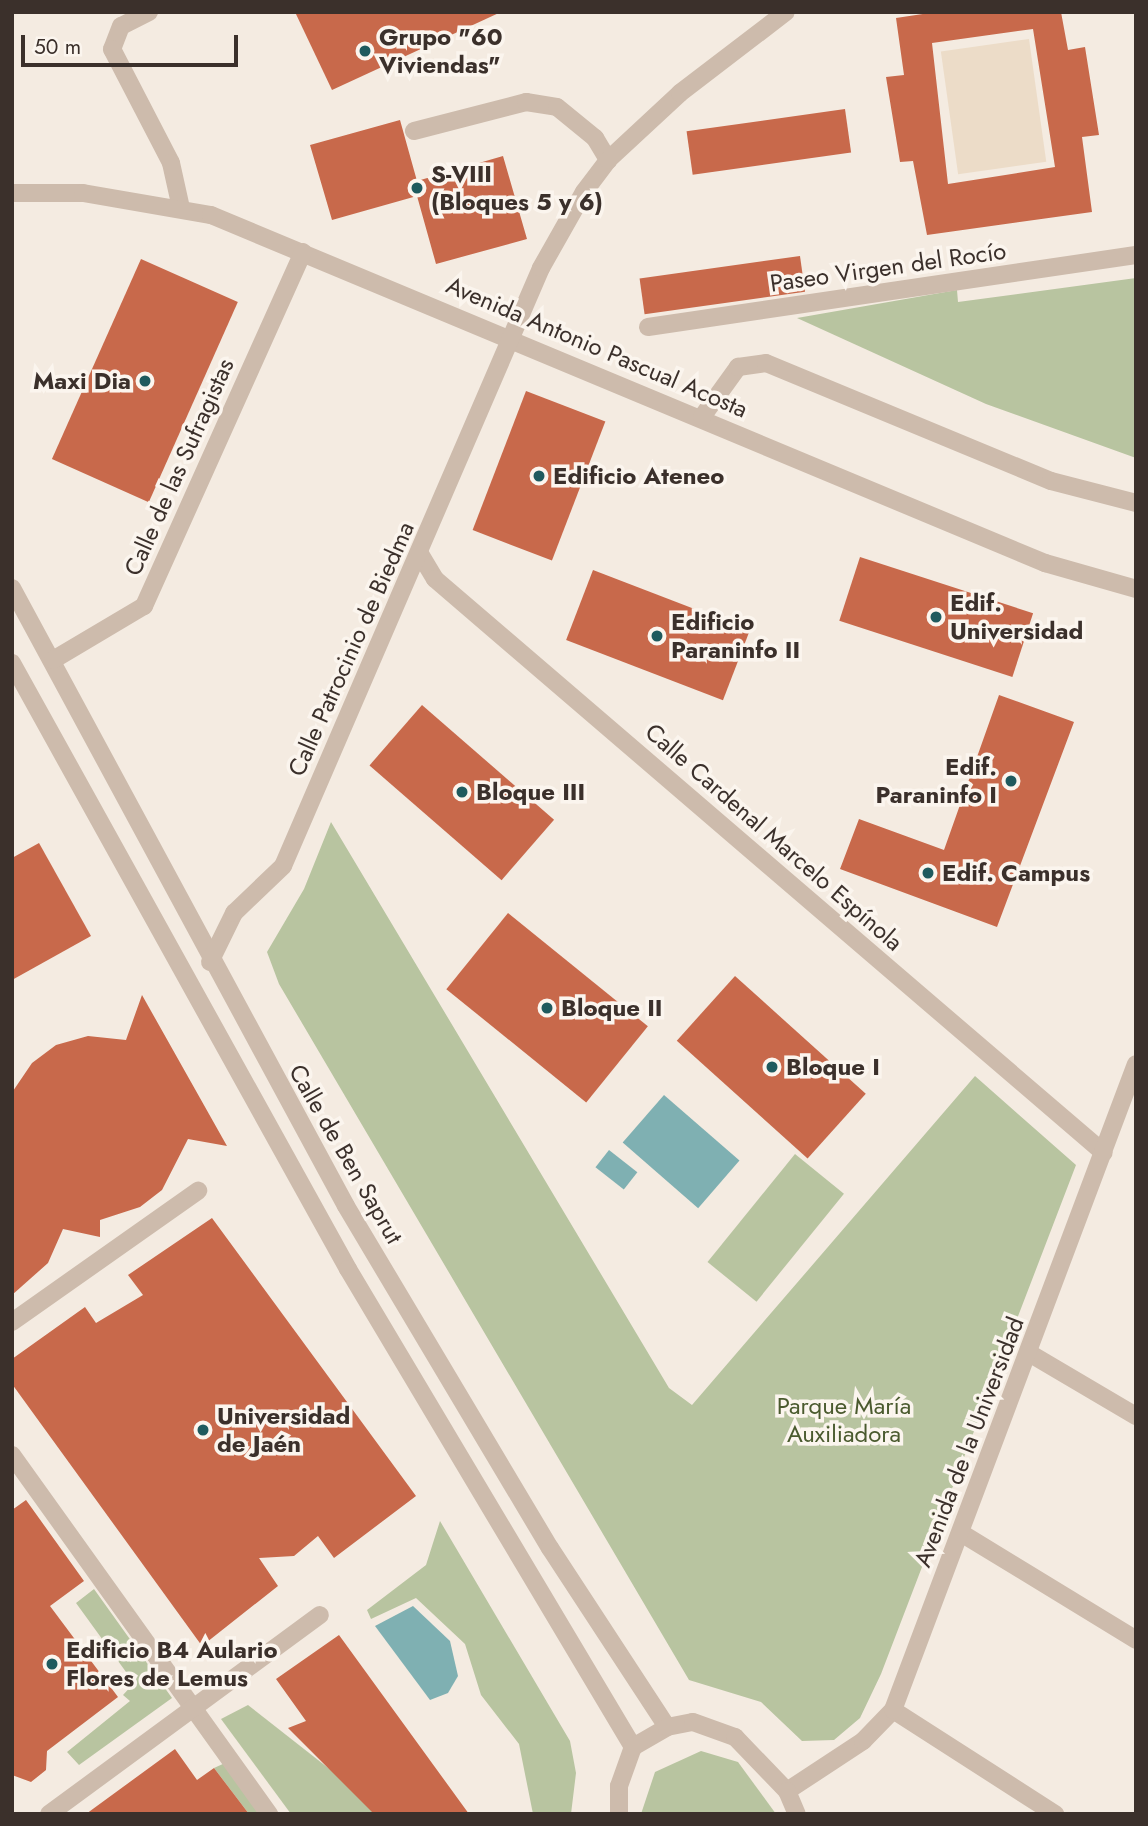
<!DOCTYPE html>
<meta charset="utf-8">
<style>
body{margin:0}
#map{position:relative;width:1148px;height:1826px;overflow:hidden;background:#f4ebe1;font-family:Jost,sans-serif}
div>[style]{position:absolute}
.green>*{inset:0;background:#b8c4a0;transform-origin:0 0}
.plaza>*{inset:0;background:#ecdcc8;transform-origin:0 0}
.water>*{inset:0;background:#7fb0b2;transform-origin:0 0}
.building>*{inset:0;background:#c8694b;transform-origin:0 0}
.minor>*{height:18px;margin:-9px;padding:0 9px;transform-origin:9px;border-radius:9px;background:#cdbbac}
.dots>*{width:19px;height:19px;translate:-50% -50%;box-sizing:border-box;border:4px solid #fbf5ee;border-radius:50%}
span{translate:-50% -50%;white-space:nowrap;text-align:center;line-height:1.15;-webkit-text-stroke:7px #fbf5ee;paint-order:stroke}
.poi-label{font-size:24px;color:#3b302b;font-weight:700}
.left{translate:0 -50%;text-align:left}
.right{translate:-100% -50%;text-align:right}
.street-label{font-size:24px;color:#3b302b}
.park-label{font-size:24px;color:#4a5a2e}
.frame{position:absolute;inset:0;border:14px solid #3b302b;pointer-events:none}
.scale{position:absolute;left:21px;top:35px;width:217px;height:32px;box-sizing:border-box;border:4px solid #3b302b;border-top:0;padding-left:9px;font-size:21px;line-height:24px;white-space:nowrap;color:#3b302b;-webkit-text-stroke:5px #fbf5ee;paint-order:stroke}
</style>
<div id="map">
<div class="green">
<div style="clip-path:polygon(1136px 278px,1136px 458px,986px 404px,797px 318px,957px 290px,958px 302px)"></div>
<div style="clip-path:polygon(331px 822px,669px 1388px,692px 1405px,975px 1076px,1076px 1165px,881px 1674px,860px 1718px,834px 1740px,802px 1741px,761px 1702px,689px 1680px,279px 984px,267px 952px,304px 889px)"></div>
<div style="left:795px;top:1154px;width:63px;height:139px;rotate:39deg"></div>
<div style="clip-path:polygon(440px 1521px,570px 1741px,576px 1773px,571px 1814px,533px 1814px,519px 1744px,481px 1695px,465px 1644px,416px 1598px,371px 1619px,367px 1610px,426px 1565px)"></div>
<div style="clip-path:polygon(94px 1589px,172px 1698px,79px 1765px,67px 1752px,130px 1701px,123px 1695px,134px 1683px,76px 1603px)"></div>
<div style="clip-path:polygon(248px 1705px,355px 1789px,374px 1814px,291px 1814px,221px 1719px)"></div>
<div style="clip-path:polygon(701px 1751px,738px 1762px,776px 1814px,641px 1814px,655px 1772px)"></div>
<div style="clip-path:polygon(225px 1763px,262px 1814px,249px 1814px,214px 1768px)"></div>
</div>
<div class="plaza">
<div style="left:1029px;top:39px;width:124px;height:89px;rotate:82deg"></div>
</div>
<div class="water">
<div style="left:664px;top:1095px;width:100px;height:63px;rotate:41deg"></div>
<div style="left:609px;top:1150px;width:36px;height:22px;rotate:38deg"></div>
<div style="clip-path:polygon(413px 1606px,450px 1641px,458px 1676px,448px 1693px,430px 1700px,375px 1626px)"></div>
</div>
<div class="building">
<div style="clip-path:polygon(295px 12px,501px 12px,332px 90px)"></div>
<div style="clip-path:polygon(evenodd,936px 12px,1061px 12px,1068px 50px,1085px 47px,1099px 135px,1082px 137px,1092px 212px,927px 235px,913px 161px,900px 162px,886px 77px,904px 75px,896px 18px,936px 12px,1033px 29px,1055px 167px,948px 184px,932px 43px,1033px 29px)"></div>
<div style="left:845px;top:109px;width:44px;height:160px;rotate:82deg"></div>
<div style="clip-path:polygon(400px 120px,417px 181px,503px 156px,527px 239px,436px 264px,417px 196px,332px 220px,310px 145px)"></div>
<div style="left:800px;top:256px;width:36px;height:162px;rotate:82deg"></div>
<div style="left:141px;top:259px;width:106px;height:219px;rotate:24deg"></div>
<div style="left:526px;top:391px;width:85px;height:149px;rotate:21deg"></div>
<div style="left:860px;top:557px;width:182px;height:67px;rotate:18deg"></div>
<div style="left:593px;top:570px;width:168px;height:75px;rotate:21deg"></div>
<div style="clip-path:polygon(999px 695px,1074px 722px,997px 927px,840px 869px,859px 819px,944px 850px)"></div>
<div style="left:422px;top:705px;width:175px;height:80px;rotate:41deg"></div>
<div style="clip-path:polygon(39px 843px,91px 936px,12px 980px,12px 858px)"></div>
<div style="left:508px;top:913px;width:180px;height:98px;rotate:39deg"></div>
<div style="left:735px;top:976px;width:176px;height:87px;rotate:42deg"></div>
<div style="clip-path:polygon(142px 995px,227px 1146px,188px 1139px,162px 1190px,140px 1207px,100px 1220px,100px 1237px,63px 1229px,48px 1263px,12px 1295px,13px 1091px,32px 1063px,56px 1045px,88px 1036px,126px 1040px)"></div>
<div style="clip-path:polygon(212px 1218px,416px 1496px,334px 1558px,318px 1536px,294px 1556px,259px 1558px,278px 1586px,202px 1646px,12px 1384px,12px 1359px,85px 1307px,96px 1323px,143px 1295px,128px 1275px)"></div>
<div style="clip-path:polygon(26px 1500px,84px 1581px,50px 1606px,118px 1697px,47px 1751px,46px 1770px,31px 1782px,12px 1775px,12px 1510px)"></div>
<div style="clip-path:polygon(339px 1635px,469px 1814px,374px 1814px,288px 1728px,306px 1721px,276px 1679px)"></div>
<div style="clip-path:polygon(175px 1749px,197px 1780px,214px 1768px,249px 1814px,86px 1814px)"></div>
</div>
<div class="minor">
<div style="left:149px;top:12px;width:31px;rotate:153deg"></div>
<div style="left:121px;top:26px;width:25px;rotate:111deg"></div>
<div style="left:112px;top:49px;width:128px;rotate:62.6deg"></div>
<div style="left:171px;top:163px;width:46px;rotate:77.5deg"></div>
<div style="left:414px;top:131px;width:116px;rotate:-14.5deg"></div>
<div style="left:526px;top:102px;width:31px;rotate:9deg"></div>
<div style="left:557px;top:107px;width:49px;rotate:39.2deg"></div>
<div style="left:595px;top:138px;width:26px;rotate:59deg"></div>
<div style="left:12px;top:193px;width:71px"></div>
<div style="left:83px;top:193px;width:130px;rotate:9.8deg"></div>
<div style="left:211px;top:215px;width:904px;rotate:22.65deg"></div>
<div style="left:1045px;top:563px;width:95px;rotate:15.9deg"></div>
<div style="left:648px;top:327px;width:493px;rotate:-8.4deg"></div>
<div style="left:702px;top:417px;width:62px;rotate:-54.2deg"></div>
<div style="left:738px;top:367px;width:28px;rotate:-8deg"></div>
<div style="left:766px;top:363px;width:308px;rotate:22.5deg"></div>
<div style="left:1051px;top:481px;width:88px;rotate:14.5deg"></div>
<div style="left:420px;top:554px;width:29px;rotate:59deg"></div>
<div style="left:435px;top:579px;width:881px;rotate:40.63deg"></div>
<div style="left:12px;top:588px;width:702px;rotate:61.61deg"></div>
<div style="left:346px;top:1206px;width:398px;rotate:59.2deg"></div>
<div style="left:550px;top:1548px;width:214px;rotate:56.8deg"></div>
<div style="left:53px;top:660px;width:106px;rotate:-30.7deg"></div>
<div style="left:144px;top:606px;width:388px;rotate:-65.8deg"></div>
<div style="left:12px;top:663px;width:693px;rotate:60.99deg"></div>
<div style="left:348px;top:1269px;width:557px;rotate:59.2deg"></div>
<div style="left:210px;top:962px;width:55px;rotate:-63.9deg"></div>
<div style="left:234px;top:913px;width:68px;rotate:-43.8deg"></div>
<div style="left:283px;top:866px;width:651px;rotate:-66.66deg"></div>
<div style="left:541px;top:268px;width:87px;rotate:-60.5deg"></div>
<div style="left:584px;top:192px;width:40px;rotate:-53deg"></div>
<div style="left:608px;top:160px;width:98px;rotate:-42.9deg"></div>
<div style="left:680px;top:93px;width:133px;rotate:-37.4deg"></div>
<div style="left:12px;top:1322px;width:228px;rotate:-35.2deg"></div>
<div style="left:1029px;top:1353px;width:124px;rotate:30.5deg"></div>
<div style="left:12px;top:1455px;width:442px;rotate:54.4deg"></div>
<div style="left:961px;top:1533px;width:205px;rotate:31.4deg"></div>
<div style="left:893px;top:1710px;width:193px;rotate:32.7deg"></div>
<div style="left:787px;top:1791px;width:91px;rotate:-33.3deg"></div>
<div style="left:863px;top:1741px;width:43px;rotate:-45.9deg"></div>
<div style="left:893px;top:1710px;width:690px;rotate:-69.39deg"></div>
<div style="left:49px;top:1814px;width:336px;rotate:-36.3deg"></div>
<div style="left:619px;top:1814px;width:28px;rotate:-90deg"></div>
<div style="left:619px;top:1786px;width:41px;rotate:-70.3deg"></div>
<div style="left:633px;top:1747px;width:39px;rotate:-30deg"></div>
<div style="left:667px;top:1727px;width:26px;rotate:-11deg"></div>
<div style="left:693px;top:1722px;width:45px;rotate:19.7deg"></div>
<div style="left:735px;top:1737px;width:75px;rotate:46.1deg"></div>
<div style="left:787px;top:1791px;width:25px;rotate:67deg"></div>
</div>
<div class="dots">
<div style="left:365px;top:51px;background:#1f5a5e"></div>
<div style="left:417px;top:188px;background:#1f5a5e"></div>
<div style="left:145px;top:381px;background:#1f5a5e"></div>
<div style="left:539px;top:476px;background:#1f5a5e"></div>
<div style="left:936px;top:617px;background:#1f5a5e"></div>
<div style="left:657px;top:636px;background:#1f5a5e"></div>
<div style="left:1011px;top:781px;background:#1f5a5e"></div>
<div style="left:462px;top:792px;background:#1f5a5e"></div>
<div style="left:928px;top:873px;background:#1f5a5e"></div>
<div style="left:547px;top:1008px;background:#1f5a5e"></div>
<div style="left:772px;top:1067px;background:#1f5a5e"></div>
<div style="left:203px;top:1430px;background:#1f5a5e"></div>
<div style="left:52px;top:1664px;background:#1f5a5e"></div>
</div>
<div class="poi-label">
<span class="left" style="left:379px;top:51px">Grupo "60<br>Viviendas"</span>
<span class="left" style="left:431px;top:188px">S-VIII<br>(Bloques 5 y 6)</span>
<span class="right" style="left:131px;top:381px">Maxi Dia</span>
<span class="left" style="left:553px;top:476px">Edificio Ateneo</span>
<span class="left" style="left:950px;top:617px">Edif.<br>Universidad</span>
<span class="left" style="left:671px;top:636px">Edificio<br>Paraninfo II</span>
<span class="right" style="left:997px;top:781px">Edif.<br>Paraninfo I</span>
<span class="left" style="left:476px;top:792px">Bloque III</span>
<span class="left" style="left:942px;top:873px">Edif. Campus</span>
<span class="left" style="left:561px;top:1008px">Bloque II</span>
<span class="left" style="left:786px;top:1067px">Bloque I</span>
<span class="left" style="left:217px;top:1430px">Universidad<br>de Jaén</span>
<span class="left" style="left:66px;top:1664px">Edificio B4 Aulario<br>Flores de Lemus</span>
</div>
<div class="street-label">
<span style="left:888px;top:267px;rotate:-8deg">Paseo Virgen del Rocío</span>
<span style="left:597px;top:347px;rotate:23deg">Avenida Antonio Pascual Acosta</span>
<span style="left:179px;top:467px;rotate:-66deg">Calle de las Sufragistas</span>
<span style="left:351px;top:649px;rotate:-66deg">Calle Patrocinio de Biedma</span>
<span style="left:774px;top:837px;rotate:41deg">Calle Cardenal Marcelo Espínola</span>
<span style="left:346px;top:1154px;rotate:60deg">Calle de Ben Saprut</span>
<span style="left:969px;top:1442px;rotate:-69deg">Avenida de la Universidad</span>
</div>
<div class="park-label">
<span style="left:844px;top:1420px">Parque María<br>Auxiliadora</span>
</div>
<div class="frame"></div>
<div class="scale">50 m</div>
</div>
